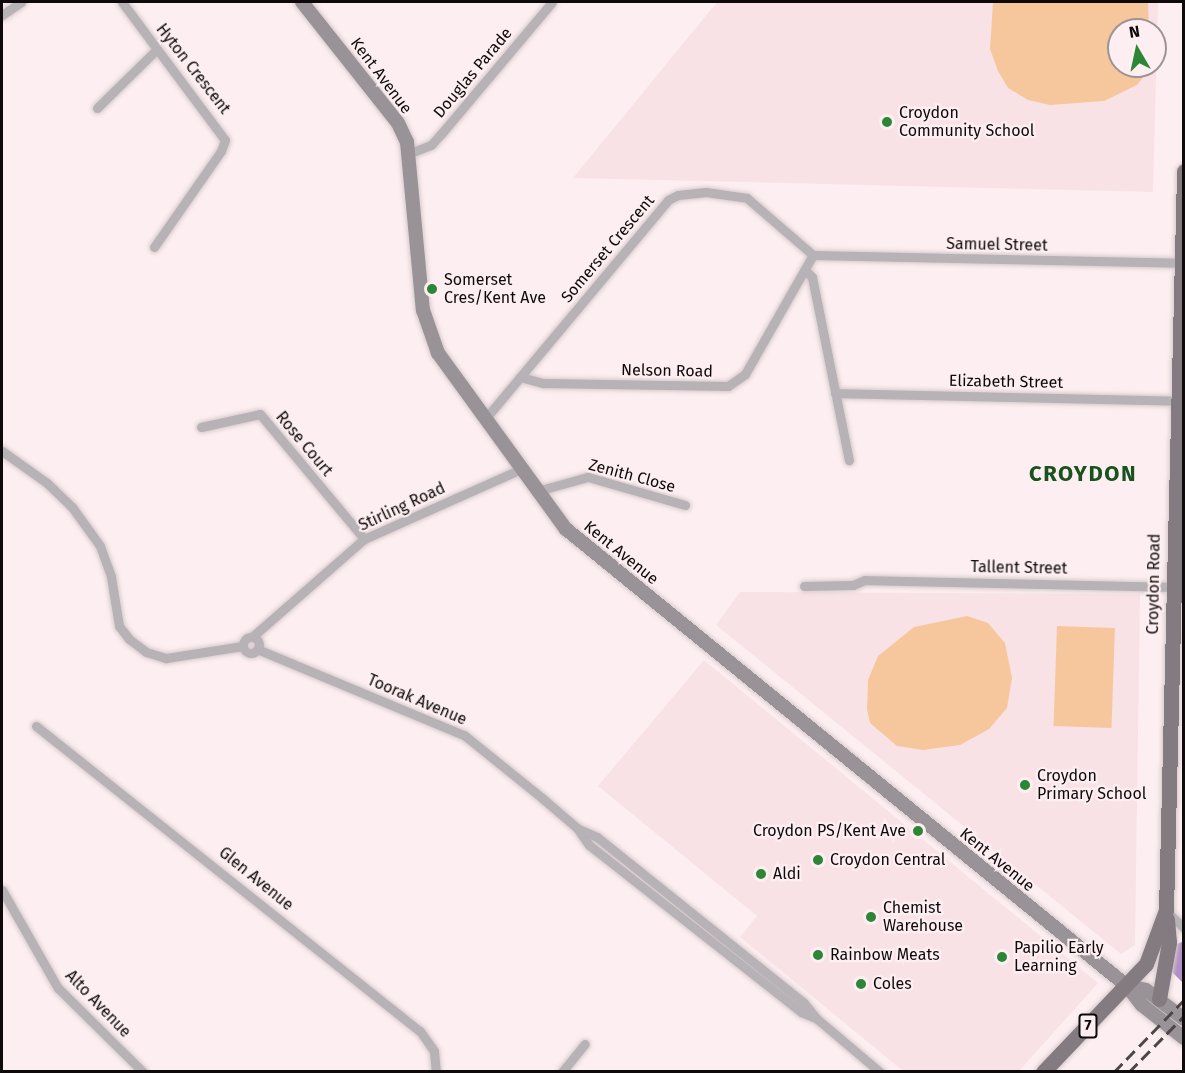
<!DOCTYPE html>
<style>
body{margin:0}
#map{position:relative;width:1185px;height:1073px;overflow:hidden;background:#fdeff1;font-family:"Fira Sans",sans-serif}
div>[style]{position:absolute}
.built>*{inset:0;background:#f9e2e6}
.green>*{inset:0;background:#f6c79c;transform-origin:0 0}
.water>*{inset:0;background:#b28fc4}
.roads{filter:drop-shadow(0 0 2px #d7cacc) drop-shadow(0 0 2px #d7cacc)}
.minor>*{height:9px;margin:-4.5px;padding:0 4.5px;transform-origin:4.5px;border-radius:4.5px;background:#b7b2b5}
.minor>.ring{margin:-4.5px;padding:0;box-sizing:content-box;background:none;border:9px solid #b7b2b5;border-radius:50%}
.secondary>*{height:14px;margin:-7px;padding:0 7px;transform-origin:7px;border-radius:7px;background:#999296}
.primary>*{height:15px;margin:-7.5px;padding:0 7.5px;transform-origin:7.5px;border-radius:7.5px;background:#847b81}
.rail>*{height:3px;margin-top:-1.5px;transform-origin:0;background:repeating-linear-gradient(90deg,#4d4748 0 12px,transparent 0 18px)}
.dots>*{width:16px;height:16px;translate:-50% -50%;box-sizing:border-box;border:3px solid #fdeff1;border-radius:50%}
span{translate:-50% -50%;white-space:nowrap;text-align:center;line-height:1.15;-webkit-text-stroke:4.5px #fdeff1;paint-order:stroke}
.shield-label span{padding:2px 4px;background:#fdeff1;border:2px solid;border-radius:4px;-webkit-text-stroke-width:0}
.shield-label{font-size:15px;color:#0e0a0b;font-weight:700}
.street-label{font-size:16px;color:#0e0a0b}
.poi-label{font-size:16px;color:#0e0a0b}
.left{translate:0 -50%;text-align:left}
.right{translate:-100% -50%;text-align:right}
.district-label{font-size:22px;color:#19511f;font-weight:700;letter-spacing:1.5px}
.frame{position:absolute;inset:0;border:3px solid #0e0a0b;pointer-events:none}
.north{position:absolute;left:1107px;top:18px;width:60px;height:60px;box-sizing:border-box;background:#fdeff1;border:2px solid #9d9395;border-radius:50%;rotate:351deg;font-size:16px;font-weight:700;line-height:24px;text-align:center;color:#0e0a0b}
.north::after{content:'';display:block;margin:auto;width:21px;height:27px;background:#2c8636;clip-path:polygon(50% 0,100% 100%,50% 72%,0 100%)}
</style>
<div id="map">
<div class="built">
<div style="clip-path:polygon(evenodd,717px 2px,1158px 2px,1153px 192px,573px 178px,717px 2px,1119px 30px,1155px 30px,1155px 66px,1119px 66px,1119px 30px)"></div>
<div style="clip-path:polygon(740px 592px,1140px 594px,1135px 945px,1121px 954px,716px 625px)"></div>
<div style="clip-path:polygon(704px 660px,1098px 983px,1019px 1071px,903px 1071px,740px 937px,757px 916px,598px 786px)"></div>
</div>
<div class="green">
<div style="clip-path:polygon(993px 2px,1148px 2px,1149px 30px,1119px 30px,1119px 66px,1148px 66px,1147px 72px,1137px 85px,1104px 101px,1050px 105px,1028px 100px,1008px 88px,998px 71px,990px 49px)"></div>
<div style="clip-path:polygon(967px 616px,988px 623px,1005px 643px,1012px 678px,1007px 708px,989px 729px,960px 745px,923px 750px,897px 746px,870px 723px,867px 709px,868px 680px,878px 656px,914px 627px)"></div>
<div style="left:1057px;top:626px;width:58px;height:100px;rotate:2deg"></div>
</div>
<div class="water">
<div style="clip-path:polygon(1182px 942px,1184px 943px,1183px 983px,1170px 970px,1177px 944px)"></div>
</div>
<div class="roads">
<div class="minor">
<div style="left:122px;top:2px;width:172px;rotate:53.3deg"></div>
<div style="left:225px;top:140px;width:12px;rotate:110deg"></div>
<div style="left:221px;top:151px;width:117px;rotate:124.9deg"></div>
<div style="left:2px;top:15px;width:23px;rotate:-34deg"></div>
<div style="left:97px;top:108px;width:84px;rotate:-44.5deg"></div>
<div style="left:410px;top:153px;width:22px;rotate:-21deg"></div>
<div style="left:431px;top:145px;width:15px;rotate:-48deg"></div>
<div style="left:441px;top:134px;width:172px;rotate:-49.9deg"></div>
<div style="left:813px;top:255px;width:367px;rotate:1.2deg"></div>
<div style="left:805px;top:270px;width:10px;rotate:45deg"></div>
<div style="left:812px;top:277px;width:187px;rotate:78.6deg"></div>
<div style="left:520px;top:377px;width:24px;rotate:15deg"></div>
<div style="left:543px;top:383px;width:185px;rotate:0.9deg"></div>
<div style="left:728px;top:386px;width:21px;rotate:-35deg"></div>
<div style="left:745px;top:374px;width:137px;rotate:-60.3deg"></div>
<div style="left:835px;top:393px;width:341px;rotate:1.3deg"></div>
<div style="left:485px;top:419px;width:285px;rotate:-50.1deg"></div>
<div style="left:668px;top:200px;width:11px;rotate:-27deg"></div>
<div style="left:678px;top:195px;width:28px;rotate:-6deg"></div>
<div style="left:706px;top:192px;width:41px;rotate:8.3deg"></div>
<div style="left:747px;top:198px;width:87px;rotate:40.8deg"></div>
<div style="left:201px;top:427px;width:60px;rotate:-12.4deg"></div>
<div style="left:260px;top:414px;width:163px;rotate:50.2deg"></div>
<div style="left:2px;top:451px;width:55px;rotate:35.4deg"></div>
<div style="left:47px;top:483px;width:35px;rotate:44deg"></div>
<div style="left:72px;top:507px;width:48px;rotate:54.3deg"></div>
<div style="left:100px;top:546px;width:33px;rotate:70deg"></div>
<div style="left:111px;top:577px;width:50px;rotate:80.7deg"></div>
<div style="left:119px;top:626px;width:16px;rotate:52deg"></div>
<div style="left:129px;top:639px;width:21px;rotate:37deg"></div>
<div style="left:146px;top:652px;width:21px;rotate:17deg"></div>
<div style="left:166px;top:658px;width:78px;rotate:-8.9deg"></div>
<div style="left:537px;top:491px;width:53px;rotate:-15.4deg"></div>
<div style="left:588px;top:477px;width:101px;rotate:16.1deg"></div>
<div style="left:804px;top:586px;width:49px;rotate:-1.2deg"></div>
<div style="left:853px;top:585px;width:13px;rotate:-23deg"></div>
<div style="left:865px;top:580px;width:307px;rotate:1.3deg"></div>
<div style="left:252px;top:637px;width:149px;rotate:-41.2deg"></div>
<div style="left:364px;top:539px;width:172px;rotate:-24deg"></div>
<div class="ring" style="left:243px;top:637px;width:7px;height:7px"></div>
<div style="left:257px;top:649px;width:224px;rotate:22.6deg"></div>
<div style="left:464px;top:735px;width:100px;rotate:38.9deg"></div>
<div style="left:542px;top:798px;width:46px;rotate:40.6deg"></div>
<div style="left:577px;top:828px;width:21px;rotate:55deg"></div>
<div style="left:589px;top:845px;width:270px;rotate:38.2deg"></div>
<div style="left:801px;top:1012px;width:16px;rotate:22deg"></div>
<div style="left:36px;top:726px;width:490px;rotate:38.5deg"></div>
<div style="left:420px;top:1031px;width:24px;rotate:55deg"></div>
<div style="left:434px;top:1051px;width:21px;rotate:85deg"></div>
<div style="left:579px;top:829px;width:20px;rotate:24deg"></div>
<div style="left:597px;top:837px;width:265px;rotate:38.7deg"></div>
<div style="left:804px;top:1003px;width:19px;rotate:51deg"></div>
<div style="left:816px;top:1018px;width:84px;rotate:40.2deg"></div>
<div style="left:2px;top:890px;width:113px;rotate:60.3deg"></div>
<div style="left:58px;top:988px;width:120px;rotate:44.7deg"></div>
<div style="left:1167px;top:912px;width:23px;rotate:43deg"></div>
<div style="left:562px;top:1072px;width:36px;rotate:-51deg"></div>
</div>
<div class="secondary">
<div style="left:302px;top:2px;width:154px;rotate:51.6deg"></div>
<div style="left:398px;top:123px;width:21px;rotate:65deg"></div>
<div style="left:407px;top:142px;width:169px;rotate:84.6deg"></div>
<div style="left:423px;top:310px;width:46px;rotate:70.8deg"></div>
<div style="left:438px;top:353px;width:218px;rotate:54deg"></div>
<div style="left:566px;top:529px;width:724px;rotate:39.17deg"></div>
<div style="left:1127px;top:986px;width:24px;rotate:52deg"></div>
<div style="left:1142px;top:1005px;width:53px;rotate:38.2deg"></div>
<div style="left:1127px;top:986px;width:19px;rotate:12deg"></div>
<div style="left:1146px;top:990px;width:48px;rotate:37.3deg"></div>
</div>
<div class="primary">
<div style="left:1159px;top:999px;width:58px;rotate:-80deg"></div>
<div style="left:1169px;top:942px;width:23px;rotate:-95deg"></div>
<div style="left:1043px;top:1072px;width:149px;rotate:-46.4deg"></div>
<div style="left:1146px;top:964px;width:58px;rotate:-69.7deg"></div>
<div style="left:1166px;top:910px;width:739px;rotate:-88.6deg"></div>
</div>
</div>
<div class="rail">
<div style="left:1114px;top:1072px;width:100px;rotate:-45.8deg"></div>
<div style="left:1129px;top:1072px;width:78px;rotate:-45.5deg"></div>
</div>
<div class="dots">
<div style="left:887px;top:122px;background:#2c8636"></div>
<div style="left:432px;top:289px;background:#2c8636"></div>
<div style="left:1025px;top:785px;background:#2c8636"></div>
<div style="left:918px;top:831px;background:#2c8636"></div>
<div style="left:818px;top:860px;background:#2c8636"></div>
<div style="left:761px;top:874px;background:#2c8636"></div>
<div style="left:871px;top:917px;background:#2c8636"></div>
<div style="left:818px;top:955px;background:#2c8636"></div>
<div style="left:1002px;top:957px;background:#2c8636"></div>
<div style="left:861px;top:984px;background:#2c8636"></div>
</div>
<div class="shield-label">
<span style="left:1088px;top:1026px">7</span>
</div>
<div class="street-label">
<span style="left:193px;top:69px;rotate:52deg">Hyton Crescent</span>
<span style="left:473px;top:73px;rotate:-50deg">Douglas Parade</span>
<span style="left:381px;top:76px;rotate:53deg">Kent Avenue</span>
<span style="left:997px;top:245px;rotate:1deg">Samuel Street</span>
<span style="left:608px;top:249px;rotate:-50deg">Somerset Crescent</span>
<span style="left:667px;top:371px;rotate:1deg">Nelson Road</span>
<span style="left:1006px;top:382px;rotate:1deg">Elizabeth Street</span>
<span style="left:304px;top:444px;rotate:50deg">Rose Court</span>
<span style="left:632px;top:476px;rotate:15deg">Zenith Close</span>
<span style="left:402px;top:507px;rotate:-25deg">Stirling Road</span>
<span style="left:621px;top:553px;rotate:39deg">Kent Avenue</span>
<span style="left:1019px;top:568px;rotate:1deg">Tallent Street</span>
<span style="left:1154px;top:584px;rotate:-89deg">Croydon Road</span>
<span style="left:417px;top:700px;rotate:23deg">Toorak Avenue</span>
<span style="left:997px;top:860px;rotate:39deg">Kent Avenue</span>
<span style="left:256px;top:879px;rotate:39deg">Glen Avenue</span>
<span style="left:98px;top:1004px;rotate:46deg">Alto Avenue</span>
</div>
<div class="poi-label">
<span class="left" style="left:899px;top:122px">Croydon<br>Community School</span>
<span class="left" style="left:444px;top:289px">Somerset<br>Cres/Kent Ave</span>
<span class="left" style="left:1037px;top:785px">Croydon<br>Primary School</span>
<span class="right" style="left:906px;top:831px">Croydon PS/Kent Ave</span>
<span class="left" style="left:830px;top:860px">Croydon Central</span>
<span class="left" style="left:773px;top:874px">Aldi</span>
<span class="left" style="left:883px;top:917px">Chemist<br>Warehouse</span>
<span class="left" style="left:1014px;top:957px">Papilio Early<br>Learning</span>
<span class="left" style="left:830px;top:955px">Rainbow Meats</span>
<span class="left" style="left:873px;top:984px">Coles</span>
</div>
<div class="district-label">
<span style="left:1083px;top:474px">CROYDON</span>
</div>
<div class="frame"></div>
<div class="north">N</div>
</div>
